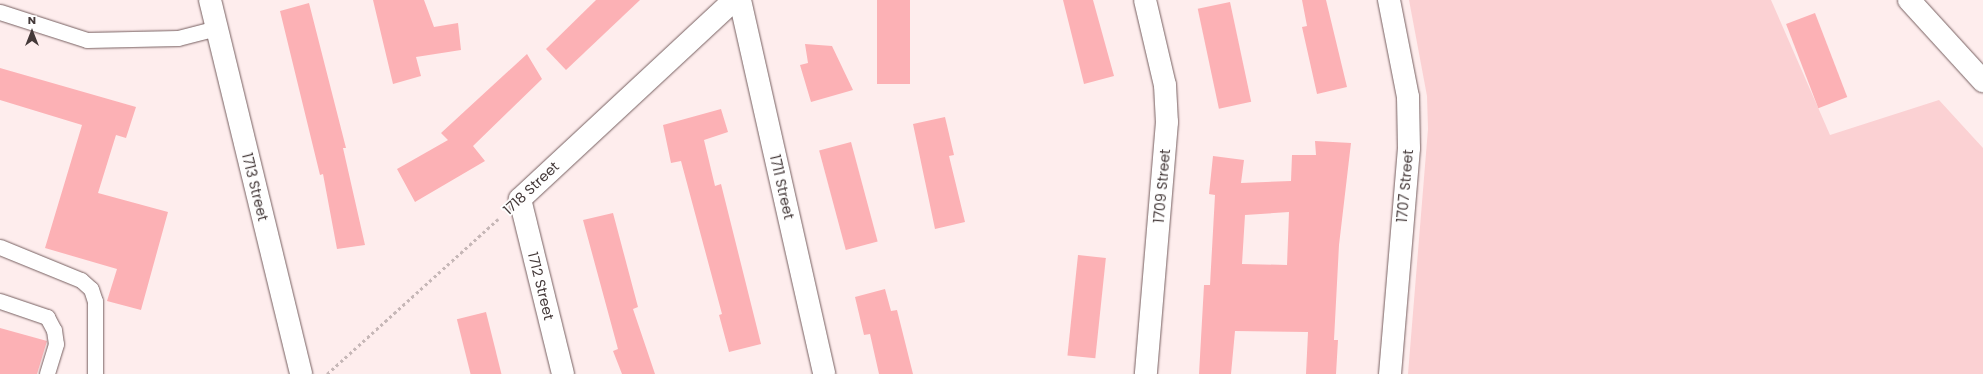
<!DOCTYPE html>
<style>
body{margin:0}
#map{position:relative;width:1983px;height:374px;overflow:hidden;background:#feeded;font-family:Poppins,sans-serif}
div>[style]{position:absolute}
.green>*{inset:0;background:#fbd1d3}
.building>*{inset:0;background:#fcb1b5;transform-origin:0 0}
.path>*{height:2.5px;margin-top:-1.25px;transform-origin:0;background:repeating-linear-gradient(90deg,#c6b7b7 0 3px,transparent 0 6px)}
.roads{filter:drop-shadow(0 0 1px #765f60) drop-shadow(0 0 1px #765f60)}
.lane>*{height:15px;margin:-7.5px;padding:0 7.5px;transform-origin:7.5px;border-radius:7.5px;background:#fff}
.street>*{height:22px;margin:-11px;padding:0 11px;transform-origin:11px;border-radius:11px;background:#fff}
span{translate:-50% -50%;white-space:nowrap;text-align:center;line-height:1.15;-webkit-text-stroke:3.5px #fff;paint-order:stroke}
.street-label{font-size:14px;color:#443939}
.north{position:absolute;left:12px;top:12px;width:40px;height:40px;-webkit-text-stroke:3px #fff;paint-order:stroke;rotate:0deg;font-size:11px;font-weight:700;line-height:16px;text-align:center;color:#443939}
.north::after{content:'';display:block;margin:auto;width:14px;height:18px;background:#443939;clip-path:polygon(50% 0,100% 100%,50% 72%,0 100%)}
</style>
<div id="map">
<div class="green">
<div style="clip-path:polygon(1409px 0,1771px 0,1830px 135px,1939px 100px,1983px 148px,1983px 374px,1408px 374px,1428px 129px,1427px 96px)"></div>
</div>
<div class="building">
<div style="clip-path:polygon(373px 0,424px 0,434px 27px,458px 23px,461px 50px,416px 57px,421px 76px,393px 84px)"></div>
<div style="clip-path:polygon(596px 0,640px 0,566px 70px,546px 49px)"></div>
<div style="left:877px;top:0;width:33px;height:84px"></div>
<div style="clip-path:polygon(1063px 0,1093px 0,1114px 76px,1084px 84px)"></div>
<div style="clip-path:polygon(1302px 0,1326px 0,1347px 87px,1317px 94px,1302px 27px,1307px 26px)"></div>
<div style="left:1230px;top:2px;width:102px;height:33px;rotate:78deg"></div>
<div style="clip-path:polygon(309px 3px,346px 148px,343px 148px,365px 245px,337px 249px,323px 174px,320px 175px,280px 11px)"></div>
<div style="left:1815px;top:13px;width:90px;height:31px;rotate:69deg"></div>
<div style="clip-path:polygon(805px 44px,832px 46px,853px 90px,811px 102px,800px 65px,808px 63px)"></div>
<div style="clip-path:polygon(527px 54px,542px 79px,473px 146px,485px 161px,415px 202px,397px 169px,448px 140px,441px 133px)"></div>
<div style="clip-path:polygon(0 68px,136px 107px,126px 138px,116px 135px,98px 193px,168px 212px,141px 310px,107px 301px,117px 269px,45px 248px,82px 125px,0 100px)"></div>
<div style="clip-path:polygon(721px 109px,728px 132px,704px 140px,715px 186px,721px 184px,761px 344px,729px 352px,719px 315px,722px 314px,681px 161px,671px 163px,663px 125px)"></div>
<div style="clip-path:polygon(945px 117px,954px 155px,949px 156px,965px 222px,935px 229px,913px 124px)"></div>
<div style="clip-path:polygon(evenodd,1315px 141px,1351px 143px,1339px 245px,1334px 340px,1338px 340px,1336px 374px,1306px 374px,1308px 332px,1235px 331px,1231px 374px,1199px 374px,1204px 285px,1210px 285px,1215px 195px,1209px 194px,1213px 156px,1244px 160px,1241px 183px,1291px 181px,1292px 155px,1316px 155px,1315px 141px,1289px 212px,1287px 265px,1242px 264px,1245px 215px,1289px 212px)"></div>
<div style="left:851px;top:142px;width:103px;height:33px;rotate:75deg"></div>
<div style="clip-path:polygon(613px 213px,638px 307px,633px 309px,655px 374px,622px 374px,613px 351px,618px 349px,583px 220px)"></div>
<div style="left:1078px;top:255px;width:28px;height:101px;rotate:6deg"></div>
<div style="clip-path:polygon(885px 289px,891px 311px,897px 310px,913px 374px,879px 374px,870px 334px,864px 335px,855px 297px)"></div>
<div style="left:486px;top:312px;width:64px;height:30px;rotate:76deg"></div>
<div style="clip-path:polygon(0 328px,47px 341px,37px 374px,0 374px)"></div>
</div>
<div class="path">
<div style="left:327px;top:374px;width:231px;rotate:-42.2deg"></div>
</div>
<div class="roads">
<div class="lane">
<div style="left:0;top:12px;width:91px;rotate:17.8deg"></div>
<div style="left:87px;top:40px;width:91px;rotate:-1.3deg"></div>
<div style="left:178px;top:38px;width:40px;rotate:-14.4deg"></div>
<div style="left:0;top:247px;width:87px;rotate:22.2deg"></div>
<div style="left:81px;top:280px;width:13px;rotate:42deg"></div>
<div style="left:91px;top:289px;width:13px;rotate:72deg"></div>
<div style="left:95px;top:301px;width:73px;rotate:90deg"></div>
<div style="left:0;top:301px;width:50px;rotate:18.8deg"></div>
<div style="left:47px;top:317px;width:15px;rotate:62deg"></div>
<div style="left:54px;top:330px;width:14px;rotate:82deg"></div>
<div style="left:56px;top:344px;width:31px;rotate:107deg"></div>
</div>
<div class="street">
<div style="left:210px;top:0;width:385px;rotate:76.3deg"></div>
<div style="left:740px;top:0;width:383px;rotate:77.3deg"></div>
<div style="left:1145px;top:0;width:87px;rotate:76.8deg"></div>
<div style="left:1165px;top:85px;width:37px;rotate:87deg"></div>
<div style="left:1167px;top:122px;width:253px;rotate:94.8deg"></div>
<div style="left:1389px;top:0;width:99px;rotate:78.9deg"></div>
<div style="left:1408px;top:97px;width:51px;rotate:88.9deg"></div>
<div style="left:1409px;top:148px;width:227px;rotate:94.8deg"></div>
<div style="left:1909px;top:0;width:110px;rotate:47.6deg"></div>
<div style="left:563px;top:374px;width:180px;rotate:-103.8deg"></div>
<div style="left:520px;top:199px;width:292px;rotate:-42.9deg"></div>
</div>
</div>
<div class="street-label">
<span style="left:1162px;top:186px;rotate:-85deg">1709 Street</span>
<span style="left:1405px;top:186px;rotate:-85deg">1707 Street</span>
<span style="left:255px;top:187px;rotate:76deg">1713 Street</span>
<span style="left:782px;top:187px;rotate:77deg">1711 Street</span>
<span style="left:531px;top:188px;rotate:-43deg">1718 Street</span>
<span style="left:541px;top:286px;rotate:76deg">1712 Street</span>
</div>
<div class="north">N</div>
</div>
